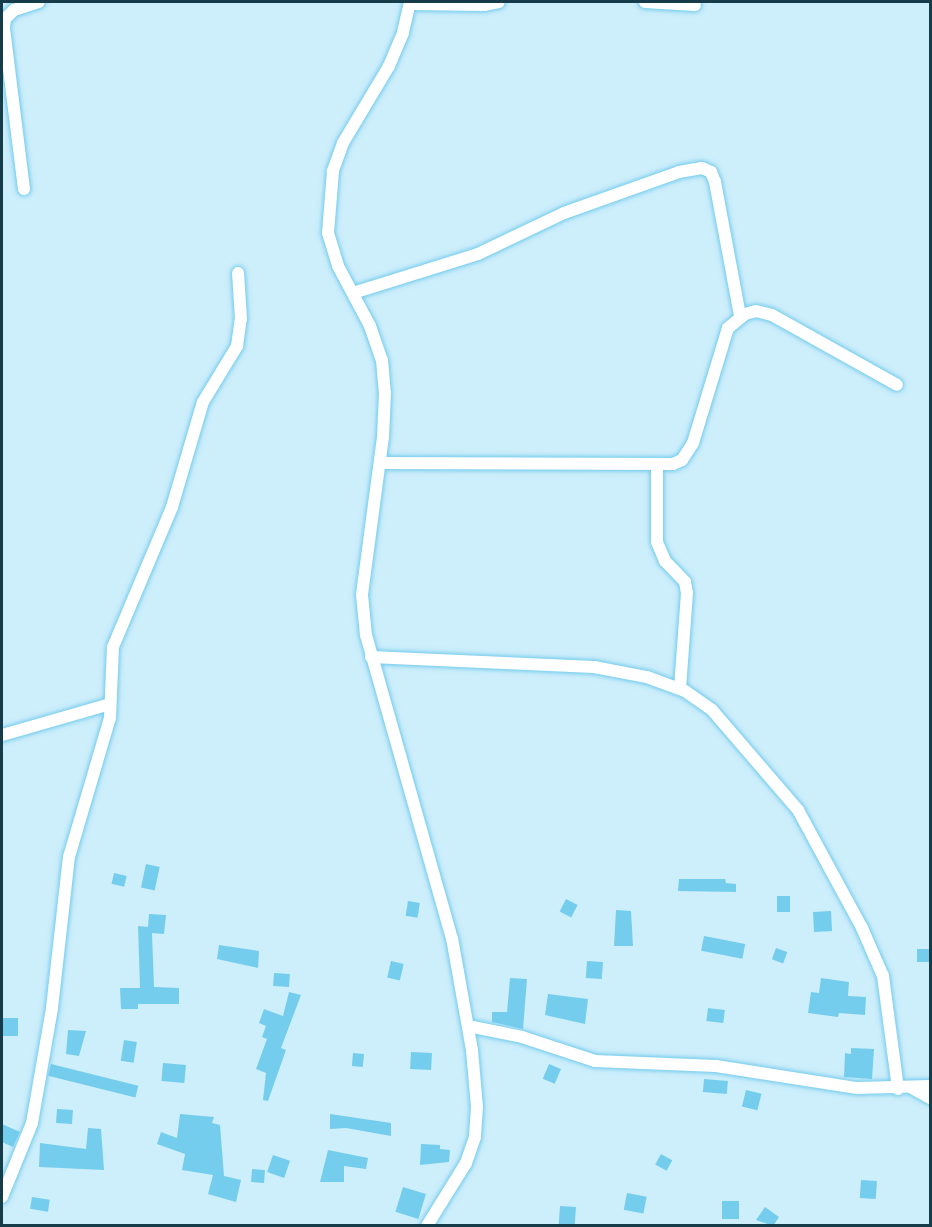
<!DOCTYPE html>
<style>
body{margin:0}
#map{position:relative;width:932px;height:1227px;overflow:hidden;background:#cdeefb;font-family:"Roboto Serif",serif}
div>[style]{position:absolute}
.building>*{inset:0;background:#75cded;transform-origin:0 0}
.roads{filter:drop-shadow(0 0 2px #73cbec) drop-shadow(0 0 2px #73cbec)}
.minor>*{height:12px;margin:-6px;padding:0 6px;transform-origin:6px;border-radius:6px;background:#fff}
span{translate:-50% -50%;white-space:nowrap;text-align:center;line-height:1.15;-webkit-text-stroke:4.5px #cdeefb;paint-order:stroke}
.frame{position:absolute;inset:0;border:3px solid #173c49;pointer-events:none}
</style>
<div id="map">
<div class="building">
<div style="left:146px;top:864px;width:14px;height:24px;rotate:12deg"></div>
<div style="left:114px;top:873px;width:13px;height:11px;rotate:13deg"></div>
<div style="clip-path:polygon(679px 879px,725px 879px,726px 883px,736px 884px,736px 892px,678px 891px)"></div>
<div style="left:777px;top:896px;width:13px;height:16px"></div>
<div style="left:566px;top:899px;width:13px;height:14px;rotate:27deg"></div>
<div style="left:408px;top:901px;width:12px;height:15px;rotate:9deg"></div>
<div style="clip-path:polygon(616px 910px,631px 911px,633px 946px,614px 946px)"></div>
<div style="left:831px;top:911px;width:20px;height:18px;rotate:87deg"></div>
<div style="clip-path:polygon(149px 914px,166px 915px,164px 934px,152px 933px,154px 987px,179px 988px,179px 1004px,138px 1004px,138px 1009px,121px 1009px,120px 988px,140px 988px,138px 926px,148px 927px)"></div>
<div style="left:704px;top:936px;width:42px;height:15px;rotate:11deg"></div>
<div style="clip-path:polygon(219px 945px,259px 951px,258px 968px,217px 959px)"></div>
<div style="left:776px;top:948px;width:12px;height:12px;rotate:20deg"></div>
<div style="left:917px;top:949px;width:13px;height:13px"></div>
<div style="left:391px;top:961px;width:13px;height:17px;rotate:13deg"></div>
<div style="left:587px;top:961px;width:16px;height:17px;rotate:4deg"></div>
<div style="left:274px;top:973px;width:16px;height:13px;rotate:4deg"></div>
<div style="clip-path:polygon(510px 978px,527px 979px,523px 1029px,492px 1022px,492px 1012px,507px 1012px)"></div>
<div style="clip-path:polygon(821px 978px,849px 982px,848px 996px,866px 997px,865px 1015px,839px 1013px,838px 1017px,808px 1013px,811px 992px,819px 993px)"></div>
<div style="clip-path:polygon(289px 992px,301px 995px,281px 1048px,286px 1050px,268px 1101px,263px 1100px,266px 1073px,256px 1069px,267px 1039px,262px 1037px,266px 1026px,259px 1023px,264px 1009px,283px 1016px)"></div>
<div style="clip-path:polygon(548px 994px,588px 999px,585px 1024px,545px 1015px)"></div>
<div style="left:708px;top:1008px;width:17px;height:13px;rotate:7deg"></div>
<div style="left:2px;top:1018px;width:16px;height:18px"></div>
<div style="clip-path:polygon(68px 1030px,86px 1031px,79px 1056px,66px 1054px)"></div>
<div style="left:124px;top:1040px;width:13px;height:21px;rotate:9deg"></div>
<div style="clip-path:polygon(851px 1048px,874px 1049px,872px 1079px,844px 1077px,845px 1053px,851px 1054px)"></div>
<div style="left:411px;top:1052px;width:21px;height:17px;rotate:3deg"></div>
<div style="left:353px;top:1053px;width:11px;height:13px;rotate:5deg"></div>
<div style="left:163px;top:1063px;width:23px;height:18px;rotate:5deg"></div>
<div style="left:51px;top:1064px;width:90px;height:12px;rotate:14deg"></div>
<div style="left:549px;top:1064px;width:13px;height:16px;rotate:23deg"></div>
<div style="left:704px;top:1079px;width:24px;height:13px;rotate:5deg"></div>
<div style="left:746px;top:1090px;width:16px;height:17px;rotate:14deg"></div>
<div style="left:57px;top:1109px;width:16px;height:14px;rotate:4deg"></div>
<div style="clip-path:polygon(180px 1114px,214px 1117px,212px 1123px,220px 1125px,224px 1176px,241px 1180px,236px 1202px,208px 1194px,213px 1175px,182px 1170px,185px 1154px,157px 1144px,161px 1132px,177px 1138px)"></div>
<div style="clip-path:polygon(330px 1114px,391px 1123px,391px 1136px,346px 1128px,330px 1129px)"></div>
<div style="clip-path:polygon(2px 1124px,20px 1132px,13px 1147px,2px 1142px)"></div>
<div style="clip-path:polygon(88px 1128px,101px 1129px,104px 1170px,39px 1167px,40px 1143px,86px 1149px)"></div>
<div style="clip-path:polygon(421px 1144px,440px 1145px,440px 1149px,450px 1150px,449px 1162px,420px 1165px)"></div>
<div style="clip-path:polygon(328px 1150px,368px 1158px,366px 1169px,344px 1166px,344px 1182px,320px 1182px)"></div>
<div style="left:661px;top:1154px;width:13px;height:12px;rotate:29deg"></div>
<div style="left:273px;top:1155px;width:18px;height:18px;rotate:19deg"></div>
<div style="left:252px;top:1169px;width:13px;height:13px;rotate:4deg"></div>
<div style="left:861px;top:1180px;width:16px;height:18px;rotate:4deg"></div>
<div style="left:403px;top:1187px;width:24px;height:26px;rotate:17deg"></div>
<div style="left:627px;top:1193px;width:20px;height:17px;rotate:11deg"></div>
<div style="left:32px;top:1197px;width:18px;height:12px;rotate:9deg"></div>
<div style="left:722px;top:1201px;width:17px;height:18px"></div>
<div style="left:560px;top:1206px;width:16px;height:18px;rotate:4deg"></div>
<div style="clip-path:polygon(765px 1207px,779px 1217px,773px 1226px,756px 1220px)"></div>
</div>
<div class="roads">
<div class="minor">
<div style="left:410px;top:2px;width:32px;rotate:103deg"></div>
<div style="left:403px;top:33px;width:36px;rotate:113deg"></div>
<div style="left:389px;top:66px;width:90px;rotate:120.9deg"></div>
<div style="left:343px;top:143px;width:30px;rotate:110deg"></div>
<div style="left:333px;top:171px;width:62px;rotate:94.6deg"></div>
<div style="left:328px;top:233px;width:34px;rotate:73deg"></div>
<div style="left:338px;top:266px;width:68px;rotate:61.9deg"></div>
<div style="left:370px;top:326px;width:36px;rotate:71deg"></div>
<div style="left:382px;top:360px;width:33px;rotate:85deg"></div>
<div style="left:385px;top:393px;width:44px;rotate:92.6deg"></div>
<div style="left:383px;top:437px;width:159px;rotate:97.6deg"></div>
<div style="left:362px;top:595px;width:40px;rotate:84.3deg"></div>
<div style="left:366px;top:635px;width:315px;rotate:74.2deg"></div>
<div style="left:452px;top:938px;width:114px;rotate:79.9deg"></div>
<div style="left:472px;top:1050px;width:57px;rotate:85deg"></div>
<div style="left:477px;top:1107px;width:30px;rotate:94deg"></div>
<div style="left:475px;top:1137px;width:28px;rotate:109deg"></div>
<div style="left:466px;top:1163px;width:74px;rotate:121.8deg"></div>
<div style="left:645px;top:2px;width:50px;rotate:3.4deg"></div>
<div style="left:410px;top:4px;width:74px;rotate:0.8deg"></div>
<div style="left:484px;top:5px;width:15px;rotate:-11deg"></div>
<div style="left:24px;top:189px;width:162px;rotate:-97.1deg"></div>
<div style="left:4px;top:28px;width:9px;rotate:-84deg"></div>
<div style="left:5px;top:19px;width:13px;rotate:-45deg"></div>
<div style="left:14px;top:10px;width:26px;rotate:-18deg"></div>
<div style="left:353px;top:293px;width:131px;rotate:-17.3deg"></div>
<div style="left:478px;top:254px;width:95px;rotate:-25.5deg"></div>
<div style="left:564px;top:213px;width:122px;rotate:-19.6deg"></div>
<div style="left:679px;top:172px;width:23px;rotate:-10deg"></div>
<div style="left:702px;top:168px;width:10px;rotate:24deg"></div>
<div style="left:711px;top:172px;width:11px;rotate:68deg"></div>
<div style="left:715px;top:182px;width:136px;rotate:79.4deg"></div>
<div style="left:380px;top:463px;width:293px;rotate:0.2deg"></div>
<div style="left:673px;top:464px;width:10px;rotate:-24deg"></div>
<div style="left:682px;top:460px;width:20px;rotate:-57deg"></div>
<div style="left:693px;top:443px;width:120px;rotate:-73.1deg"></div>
<div style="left:728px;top:328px;width:22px;rotate:-39deg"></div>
<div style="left:745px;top:314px;width:11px;rotate:-15deg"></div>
<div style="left:756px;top:311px;width:16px;rotate:14deg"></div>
<div style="left:772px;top:315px;width:143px;rotate:29.2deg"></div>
<div style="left:657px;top:464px;width:78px;rotate:90deg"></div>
<div style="left:657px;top:542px;width:21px;rotate:67deg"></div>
<div style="left:665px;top:561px;width:29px;rotate:46deg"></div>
<div style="left:685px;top:582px;width:11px;rotate:80deg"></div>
<div style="left:687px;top:593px;width:96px;rotate:94.2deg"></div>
<div style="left:371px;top:657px;width:223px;rotate:2.6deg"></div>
<div style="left:594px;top:667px;width:54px;rotate:10.7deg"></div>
<div style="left:647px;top:677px;width:40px;rotate:20.2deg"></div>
<div style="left:685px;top:691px;width:33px;rotate:35deg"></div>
<div style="left:712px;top:710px;width:132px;rotate:49.3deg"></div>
<div style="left:798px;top:810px;width:134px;rotate:61.5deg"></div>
<div style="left:862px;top:928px;width:52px;rotate:66.4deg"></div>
<div style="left:883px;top:976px;width:114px;rotate:82.4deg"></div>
<div style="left:2px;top:735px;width:112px;rotate:-16deg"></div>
<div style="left:468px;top:1026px;width:55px;rotate:11.5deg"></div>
<div style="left:522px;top:1037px;width:77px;rotate:18.2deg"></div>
<div style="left:595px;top:1061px;width:121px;rotate:2.4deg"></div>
<div style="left:716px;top:1066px;width:143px;rotate:8.9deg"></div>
<div style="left:857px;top:1088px;width:73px;rotate:-1.6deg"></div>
<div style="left:912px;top:1088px;width:21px;rotate:29deg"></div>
<div style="left:2px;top:1197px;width:80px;rotate:-67.9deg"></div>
<div style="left:32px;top:1123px;width:117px;rotate:-80.1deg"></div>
<div style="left:52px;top:1008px;width:152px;rotate:-83.6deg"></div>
<div style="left:69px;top:857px;width:145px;rotate:-73.6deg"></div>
<div style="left:110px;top:718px;width:71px;rotate:-87.6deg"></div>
<div style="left:113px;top:647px;width:152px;rotate:-67.1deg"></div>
<div style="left:172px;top:507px;width:109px;rotate:-73.6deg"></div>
<div style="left:203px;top:402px;width:66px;rotate:-58.7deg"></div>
<div style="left:237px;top:346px;width:27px;rotate:-82deg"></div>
<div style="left:241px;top:319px;width:46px;rotate:-93.7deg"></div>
</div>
</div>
<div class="frame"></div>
</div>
